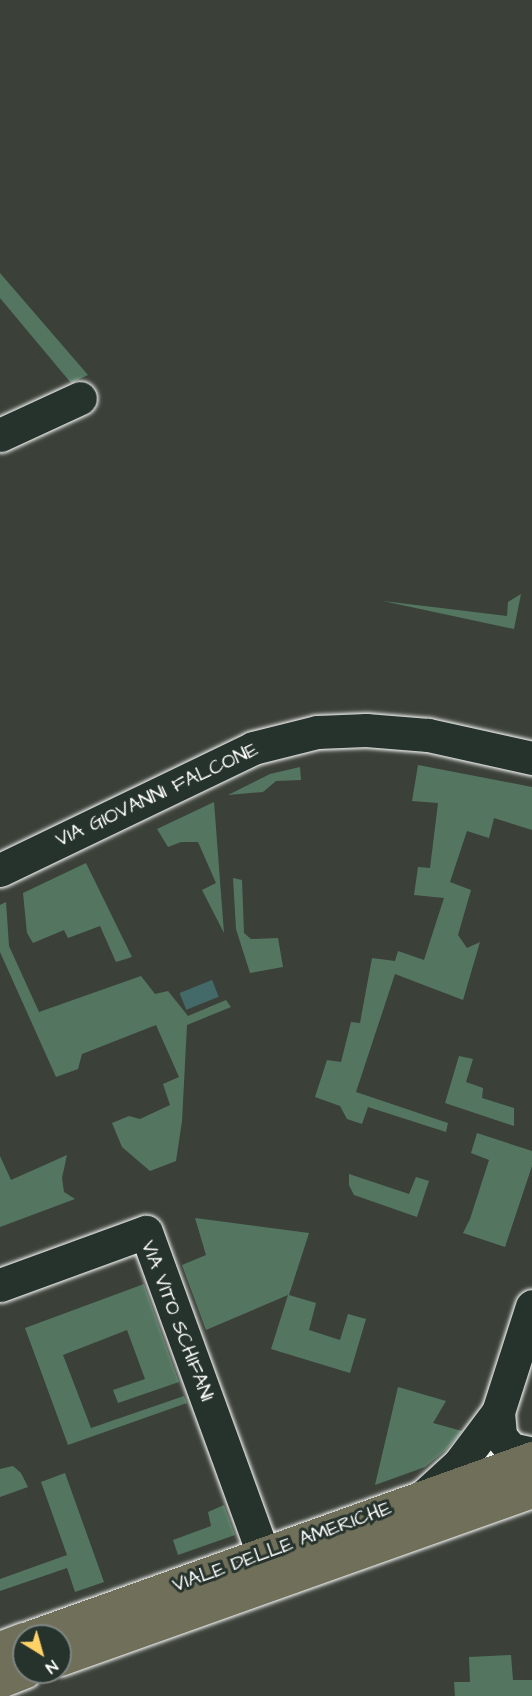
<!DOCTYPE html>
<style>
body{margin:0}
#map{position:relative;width:532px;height:1696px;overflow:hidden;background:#3b4139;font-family:"Architects Daughter",sans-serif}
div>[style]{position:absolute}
.green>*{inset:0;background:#547660}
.water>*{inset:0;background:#446969;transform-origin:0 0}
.roads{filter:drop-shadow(0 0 2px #fff) drop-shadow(0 0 2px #fff)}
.minor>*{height:33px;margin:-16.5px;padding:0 16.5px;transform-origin:16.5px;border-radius:16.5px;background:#26332d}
.major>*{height:33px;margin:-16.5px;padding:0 16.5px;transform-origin:16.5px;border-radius:16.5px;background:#706f59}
span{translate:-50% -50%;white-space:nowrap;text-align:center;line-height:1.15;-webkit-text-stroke:6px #26332d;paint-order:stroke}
.street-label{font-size:20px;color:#fff}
.north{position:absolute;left:12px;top:1624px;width:60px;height:60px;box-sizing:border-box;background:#26332d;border:2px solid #7d8581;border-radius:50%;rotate:143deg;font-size:16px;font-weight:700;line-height:24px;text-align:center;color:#fff}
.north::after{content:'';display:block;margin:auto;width:21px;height:27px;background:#ffd166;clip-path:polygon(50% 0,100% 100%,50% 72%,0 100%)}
</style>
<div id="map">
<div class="green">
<div style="clip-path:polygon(0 273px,88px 375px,71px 383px,0 298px)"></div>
<div style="clip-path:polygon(521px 594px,514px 629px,383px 601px,507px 616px,508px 602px)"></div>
<div style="clip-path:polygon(418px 765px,532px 787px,532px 830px,494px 818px,489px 838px,467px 831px,450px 882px,471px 890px,458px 935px,467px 948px,480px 942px,463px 1000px,395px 974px,356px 1092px,448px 1123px,446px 1132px,368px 1107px,362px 1124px,347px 1119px,340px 1106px,315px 1097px,327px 1060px,341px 1062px,351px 1022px,360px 1023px,372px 958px,395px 961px,398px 951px,424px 960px,444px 898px,414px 895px,418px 867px,430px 868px,438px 803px,412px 801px)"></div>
<div style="clip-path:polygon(300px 767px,301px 780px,276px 781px,263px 792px,228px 795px,270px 774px)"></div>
<div style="clip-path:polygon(214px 802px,224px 933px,202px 890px,216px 883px,198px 842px,181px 842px,168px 847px,157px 829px)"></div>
<div style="clip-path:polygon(86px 863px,132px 957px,116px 962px,100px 926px,68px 938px,64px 930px,33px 943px,27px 933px,23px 893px)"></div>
<div style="clip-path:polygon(233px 878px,242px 880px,244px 933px,251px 939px,278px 938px,283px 967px,250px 973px,236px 929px)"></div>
<div style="clip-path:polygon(6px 902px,9px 946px,39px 1012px,141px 976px,155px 994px,168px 991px,188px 1016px,226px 1000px,231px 1007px,187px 1025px,182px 1121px,176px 1161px,150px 1171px,122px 1147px,112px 1123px,129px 1116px,140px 1119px,170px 1105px,163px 1084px,179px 1077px,156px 1025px,82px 1054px,78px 1069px,56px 1077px,0 952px,0 905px)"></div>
<div style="clip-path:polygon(459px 1056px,473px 1059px,466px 1082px,483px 1088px,482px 1098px,514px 1108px,514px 1126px,445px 1103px)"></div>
<div style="clip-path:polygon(477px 1133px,532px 1151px,532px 1166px,505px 1247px,463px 1233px,470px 1219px,489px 1160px,471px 1153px)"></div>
<div style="clip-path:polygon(67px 1155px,62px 1178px,64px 1192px,75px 1199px,0 1227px,0 1156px,11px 1180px)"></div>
<div style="clip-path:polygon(349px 1174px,409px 1194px,416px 1177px,429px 1181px,417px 1217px,354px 1195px,349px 1185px)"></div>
<div style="clip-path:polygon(195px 1218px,309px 1233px,289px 1295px,316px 1303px,309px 1330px,340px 1340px,348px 1314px,366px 1319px,350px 1373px,271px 1349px,288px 1295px,206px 1330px,182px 1265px,206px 1255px)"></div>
<div style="clip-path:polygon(144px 1284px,179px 1382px,118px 1403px,113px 1390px,145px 1379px,127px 1330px,63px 1355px,91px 1428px,184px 1396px,187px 1403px,68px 1445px,25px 1328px)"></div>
<div style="clip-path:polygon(398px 1387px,446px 1401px,433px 1423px,462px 1431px,446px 1450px,425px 1467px,375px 1485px)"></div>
<div style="clip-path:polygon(13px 1466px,21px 1473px,28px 1487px,0 1497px,0 1469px)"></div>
<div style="clip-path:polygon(65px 1473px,104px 1582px,75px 1592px,67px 1568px,0 1591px,0 1579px,67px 1555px,41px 1482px)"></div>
<div style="clip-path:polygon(224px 1505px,235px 1535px,178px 1555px,173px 1540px,211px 1526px,208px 1512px)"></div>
<div style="clip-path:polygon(511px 1655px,513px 1680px,532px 1680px,532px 1696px,455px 1696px,454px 1682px,470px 1682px,469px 1657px)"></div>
</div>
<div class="water">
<div style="left:212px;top:980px;width:18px;height:35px;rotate:68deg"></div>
</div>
<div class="roads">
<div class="minor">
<div style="left:0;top:435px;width:88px;rotate:-24.8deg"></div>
<div style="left:0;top:870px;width:281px;rotate:-25.7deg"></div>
<div style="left:253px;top:748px;width:66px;rotate:-14deg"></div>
<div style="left:317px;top:732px;width:49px;rotate:-2.3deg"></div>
<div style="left:366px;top:730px;width:62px;rotate:4.6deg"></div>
<div style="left:428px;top:735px;width:107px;rotate:12.5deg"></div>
<div style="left:0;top:1285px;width:155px;rotate:-20deg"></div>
<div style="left:146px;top:1232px;width:343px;rotate:70deg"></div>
<div style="left:498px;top:1412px;width:24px;rotate:85deg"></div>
<div style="left:500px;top:1436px;width:17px;rotate:50deg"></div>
<div style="left:511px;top:1449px;width:22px;rotate:13deg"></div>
<div style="left:424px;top:1496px;width:47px;rotate:-42.4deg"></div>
<div style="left:459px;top:1464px;width:65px;rotate:-53.1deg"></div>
<div style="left:498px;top:1412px;width:111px;rotate:-72.2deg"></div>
</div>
<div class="major">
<div style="left:33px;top:1636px;width:530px;rotate:-19.63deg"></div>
<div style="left:0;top:1648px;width:26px;rotate:-21deg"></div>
<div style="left:60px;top:1659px;width:501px;rotate:-19.59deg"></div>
<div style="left:0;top:1681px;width:26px;rotate:-21deg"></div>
</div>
</div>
<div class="street-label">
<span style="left:157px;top:795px;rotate:-25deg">VIA GIOVANNI FALCONE</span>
<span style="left:177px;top:1321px;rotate:69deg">VIA VITO SCHIFANI</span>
<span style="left:282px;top:1547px;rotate:-20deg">VIALE DELLE AMERICHE</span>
</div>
<div class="north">N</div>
</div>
